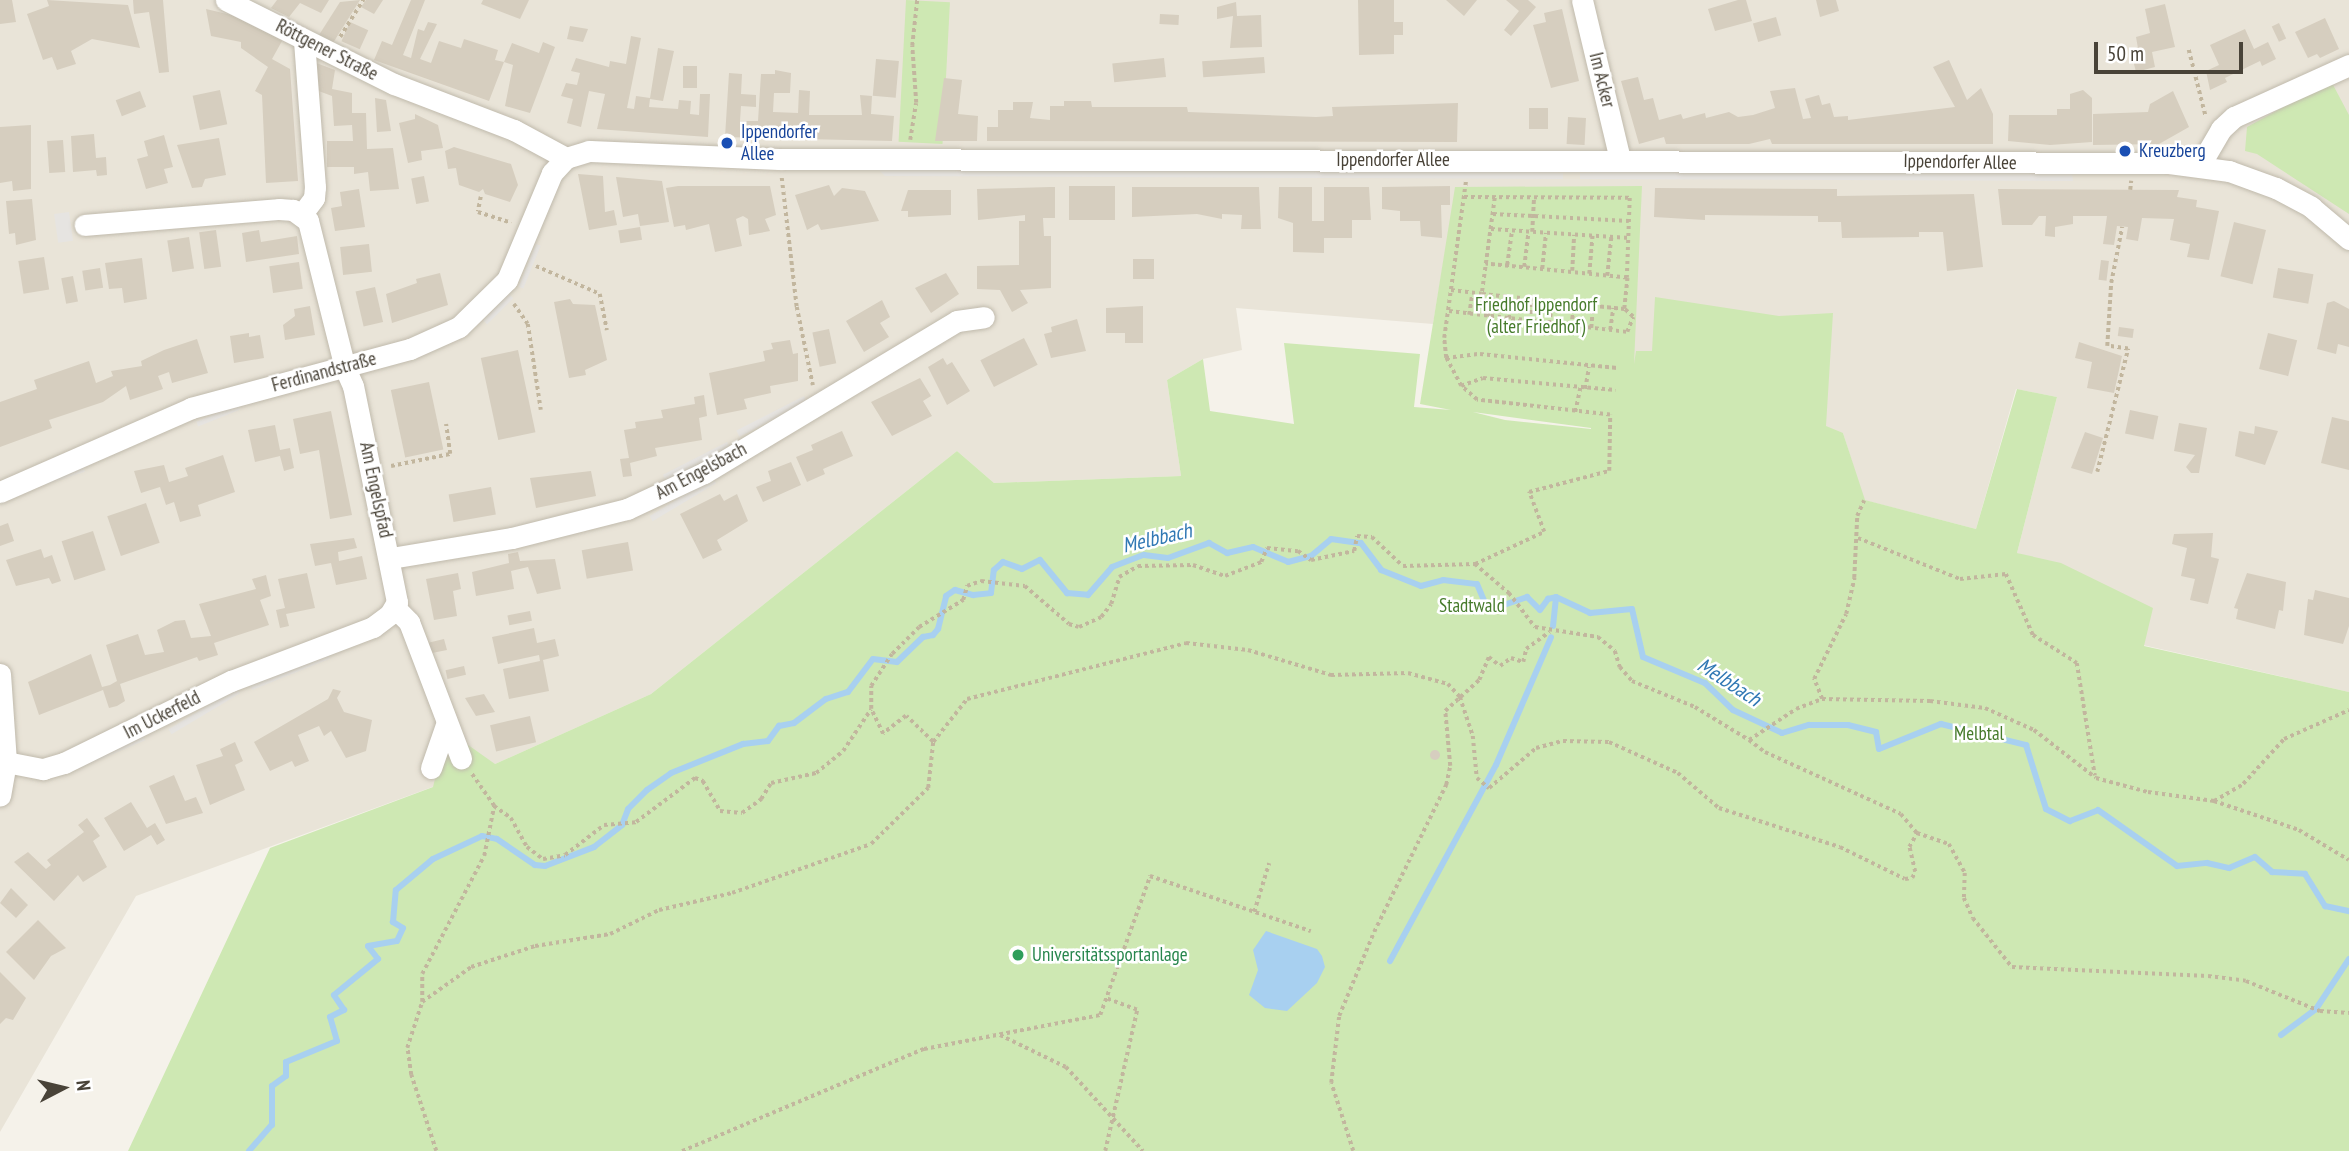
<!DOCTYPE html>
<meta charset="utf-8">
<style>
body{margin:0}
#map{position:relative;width:2349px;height:1151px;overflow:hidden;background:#f5f2ea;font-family:"PT Sans Narrow",sans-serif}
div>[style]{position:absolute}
.residential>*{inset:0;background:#e9e4d8}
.green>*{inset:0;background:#cee8b3;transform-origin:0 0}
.parking>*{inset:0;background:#e6e4e1;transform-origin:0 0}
.water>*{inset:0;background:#a8d0f0}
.stream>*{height:6px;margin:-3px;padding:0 3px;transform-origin:3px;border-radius:3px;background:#a8d0f0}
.building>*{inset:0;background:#d6cebf;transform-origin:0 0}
.round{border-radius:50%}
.path>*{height:3.5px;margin-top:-1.75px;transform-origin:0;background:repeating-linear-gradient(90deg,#c2b69e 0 3.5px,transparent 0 7px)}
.roads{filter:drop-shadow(0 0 2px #c0baac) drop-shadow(0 0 2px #c0baac)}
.minor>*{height:21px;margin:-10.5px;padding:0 10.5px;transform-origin:10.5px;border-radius:10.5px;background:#fff}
.dots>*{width:19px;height:19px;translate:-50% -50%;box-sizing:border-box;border:4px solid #fff;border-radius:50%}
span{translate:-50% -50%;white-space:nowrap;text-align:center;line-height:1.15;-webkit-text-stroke:5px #fff;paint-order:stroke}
.street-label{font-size:19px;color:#494338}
.transit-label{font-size:19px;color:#164399}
.left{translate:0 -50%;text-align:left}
.park-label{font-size:19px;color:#467b2b}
.leisure-label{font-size:19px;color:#27864d}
.water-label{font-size:21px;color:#3178b4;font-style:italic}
.north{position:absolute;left:28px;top:1053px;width:70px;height:70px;-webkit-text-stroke:5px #fff;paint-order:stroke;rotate:83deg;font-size:19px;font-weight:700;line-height:28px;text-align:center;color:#494338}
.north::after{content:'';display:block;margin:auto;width:24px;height:32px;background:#494338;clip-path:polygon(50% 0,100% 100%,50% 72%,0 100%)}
.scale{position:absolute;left:2094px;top:42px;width:149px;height:32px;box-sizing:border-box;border:4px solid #494338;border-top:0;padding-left:9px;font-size:21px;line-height:24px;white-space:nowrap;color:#494338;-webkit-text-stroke:5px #fff;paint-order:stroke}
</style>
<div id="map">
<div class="residential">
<div style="clip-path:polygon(0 0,2349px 0,2349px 692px,2112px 638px,2127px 597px,2017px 553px,2057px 397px,2016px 389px,1976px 529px,1864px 500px,1843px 433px,1679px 460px,1456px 187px,1433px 324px,1236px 308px,1242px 350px,1203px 359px,1167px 380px,1181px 476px,994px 483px,957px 451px,651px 694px,495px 764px,136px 896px,0 1132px)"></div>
</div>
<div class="green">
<div style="left:906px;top:0;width:44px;height:142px;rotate:3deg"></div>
<div style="clip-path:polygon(2331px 81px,2349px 115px,2349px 214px,2257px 154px,2245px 151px,2247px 127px)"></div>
<div style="clip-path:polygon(evenodd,1642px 186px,1634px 364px,1636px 351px,1652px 351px,1655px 297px,1779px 316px,1833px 313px,1826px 426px,1843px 433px,1865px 500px,1976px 529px,2017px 389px,2057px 397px,2017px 553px,2061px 563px,2153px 608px,2144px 646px,2349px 692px,2349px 1151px,128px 1151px,270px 848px,433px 787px,447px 730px,495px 764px,651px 694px,957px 451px,994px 483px,1181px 476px,1167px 380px,1203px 359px,1210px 411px,1294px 424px,1284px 343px,1420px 354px,1414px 407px,1451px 410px,1420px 404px,1455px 187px,1642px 186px,1473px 412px,1591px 428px,1591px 429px,1505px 420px,1473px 412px)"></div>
</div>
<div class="parking">
<div style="clip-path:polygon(877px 168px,1526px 170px,1563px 173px,1563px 179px,885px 176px)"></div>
<div style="clip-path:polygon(1624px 170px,2072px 173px,2073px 181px,1580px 179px,1580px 173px)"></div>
<div style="left:69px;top:212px;width:29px;height:15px;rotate:82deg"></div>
<div style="left:536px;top:244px;width:5px;height:46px;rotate:22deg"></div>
<div style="left:509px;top:294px;width:6px;height:37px;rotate:45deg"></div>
<div style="left:804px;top:396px;width:7px;height:76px;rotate:63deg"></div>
<div style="left:238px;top:405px;width:5px;height:45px;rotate:68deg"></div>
<div style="left:727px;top:442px;width:7px;height:72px;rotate:63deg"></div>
<div style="left:83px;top:466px;width:6px;height:86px;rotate:72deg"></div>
<div style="left:713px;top:478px;width:6px;height:74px;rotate:59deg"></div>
<div style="left:328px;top:654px;width:5px;height:84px;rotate:68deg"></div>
<div style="left:237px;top:688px;width:6px;height:80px;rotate:59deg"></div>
<div style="left:142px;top:733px;width:8px;height:85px;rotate:67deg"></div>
</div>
<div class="water">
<div style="clip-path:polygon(1266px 931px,1317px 949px,1322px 956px,1325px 967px,1317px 983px,1287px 1011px,1265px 1008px,1249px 995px,1258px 970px,1253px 950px)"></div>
</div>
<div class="stream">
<div style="left:1553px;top:626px;width:29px;rotate:-84deg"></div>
<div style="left:1390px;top:961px;width:223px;rotate:-61.6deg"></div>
<div style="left:1496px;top:765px;width:139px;rotate:-66.7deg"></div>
<div style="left:2281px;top:1035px;width:44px;rotate:-36.6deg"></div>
<div style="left:2316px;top:1009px;width:60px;rotate:-56.6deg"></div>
<div style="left:249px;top:1151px;width:35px;rotate:-49deg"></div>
<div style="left:272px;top:1125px;width:39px;rotate:-90deg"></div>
<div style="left:272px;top:1086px;width:17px;rotate:-36deg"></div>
<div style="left:286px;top:1076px;width:14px;rotate:-90deg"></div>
<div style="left:286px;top:1062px;width:55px;rotate:-22.4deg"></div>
<div style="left:337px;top:1041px;width:25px;rotate:-106deg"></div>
<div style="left:330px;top:1017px;width:16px;rotate:-27deg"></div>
<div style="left:344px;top:1010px;width:18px;rotate:-124deg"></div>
<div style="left:334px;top:995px;width:57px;rotate:-39.3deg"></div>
<div style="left:378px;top:959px;width:16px;rotate:-128deg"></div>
<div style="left:368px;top:946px;width:29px;rotate:-10deg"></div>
<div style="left:397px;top:941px;width:14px;rotate:-65deg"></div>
<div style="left:403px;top:928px;width:12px;rotate:-149deg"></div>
<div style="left:393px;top:922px;width:32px;rotate:-85deg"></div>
<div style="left:396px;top:890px;width:48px;rotate:-40deg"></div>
<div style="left:433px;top:859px;width:54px;rotate:-25.1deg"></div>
<div style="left:482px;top:836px;width:15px;rotate:11deg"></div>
<div style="left:497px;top:839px;width:46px;rotate:34.4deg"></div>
<div style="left:535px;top:865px;width:10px;rotate:6deg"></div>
<div style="left:545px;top:866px;width:53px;rotate:-21.2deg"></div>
<div style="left:594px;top:847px;width:36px;rotate:-38deg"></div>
<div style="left:622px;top:825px;width:17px;rotate:-69deg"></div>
<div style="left:628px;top:809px;width:27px;rotate:-45deg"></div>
<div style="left:647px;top:790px;width:29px;rotate:-35deg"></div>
<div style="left:671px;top:773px;width:78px;rotate:-21.9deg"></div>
<div style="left:743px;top:744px;width:25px;rotate:-7deg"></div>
<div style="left:768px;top:741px;width:19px;rotate:-54deg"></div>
<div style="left:779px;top:726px;width:15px;rotate:-11deg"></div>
<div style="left:794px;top:723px;width:40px;rotate:-37deg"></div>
<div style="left:826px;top:699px;width:23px;rotate:-18deg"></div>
<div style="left:848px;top:692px;width:41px;rotate:-52.9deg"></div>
<div style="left:873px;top:659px;width:24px;rotate:7deg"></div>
<div style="left:897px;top:662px;width:36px;rotate:-44deg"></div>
<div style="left:923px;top:637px;width:10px;rotate:-11deg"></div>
<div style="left:933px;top:635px;width:8px;rotate:-50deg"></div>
<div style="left:938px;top:629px;width:34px;rotate:-76deg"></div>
<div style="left:946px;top:596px;width:11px;rotate:-34deg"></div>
<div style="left:955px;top:590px;width:19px;rotate:16deg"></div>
<div style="left:973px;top:595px;width:18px;rotate:-6deg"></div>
<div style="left:991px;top:593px;width:23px;rotate:-83deg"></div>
<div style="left:994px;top:570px;width:12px;rotate:-42deg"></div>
<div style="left:1003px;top:562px;width:20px;rotate:20deg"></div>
<div style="left:1022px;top:569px;width:20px;rotate:-27deg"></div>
<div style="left:1040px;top:560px;width:43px;rotate:50.7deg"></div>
<div style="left:1067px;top:593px;width:21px;rotate:5deg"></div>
<div style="left:1088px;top:595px;width:37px;rotate:-49deg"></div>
<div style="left:1112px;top:567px;width:34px;rotate:-21deg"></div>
<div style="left:1144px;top:555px;width:24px;rotate:7deg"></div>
<div style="left:1168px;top:558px;width:44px;rotate:-20.1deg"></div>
<div style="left:1209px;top:543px;width:21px;rotate:29deg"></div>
<div style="left:1227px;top:553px;width:27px;rotate:-13deg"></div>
<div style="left:1253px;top:547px;width:38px;rotate:23deg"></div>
<div style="left:1288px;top:562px;width:24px;rotate:-15deg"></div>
<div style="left:1311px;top:556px;width:26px;rotate:-40deg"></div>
<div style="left:1331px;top:539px;width:30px;rotate:8deg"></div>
<div style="left:1361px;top:543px;width:34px;rotate:53deg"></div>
<div style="left:1381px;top:570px;width:43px;rotate:21.8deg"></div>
<div style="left:1421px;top:586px;width:23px;rotate:-15deg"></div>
<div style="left:1443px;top:580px;width:34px;rotate:7deg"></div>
<div style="left:1477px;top:584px;width:23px;rotate:67deg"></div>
<div style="left:1486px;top:605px;width:12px;rotate:9deg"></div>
<div style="left:1498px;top:607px;width:31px;rotate:-19deg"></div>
<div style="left:1527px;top:597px;width:18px;rotate:45deg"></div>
<div style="left:1540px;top:610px;width:14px;rotate:-54deg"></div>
<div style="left:1548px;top:599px;width:8px;rotate:-14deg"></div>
<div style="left:1556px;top:597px;width:38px;rotate:25deg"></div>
<div style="left:1590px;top:613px;width:42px;rotate:-5.4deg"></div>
<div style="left:1632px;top:609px;width:49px;rotate:77.1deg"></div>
<div style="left:1643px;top:657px;width:67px;rotate:22.8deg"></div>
<div style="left:1705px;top:683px;width:39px;rotate:44deg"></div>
<div style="left:1733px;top:710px;width:54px;rotate:25.1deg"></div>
<div style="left:1782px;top:733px;width:28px;rotate:-17deg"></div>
<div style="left:1809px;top:725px;width:39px"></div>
<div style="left:1848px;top:725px;width:29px;rotate:14deg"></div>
<div style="left:1876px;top:732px;width:17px;rotate:80deg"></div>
<div style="left:1879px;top:749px;width:67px;rotate:-22deg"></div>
<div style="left:1941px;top:724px;width:88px;rotate:13.9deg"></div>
<div style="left:2026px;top:745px;width:67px;rotate:72.6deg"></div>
<div style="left:2046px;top:809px;width:27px;rotate:27deg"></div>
<div style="left:2070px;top:821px;width:30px;rotate:-21deg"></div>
<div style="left:2098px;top:810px;width:97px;rotate:35.3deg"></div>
<div style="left:2177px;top:866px;width:30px;rotate:-6deg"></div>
<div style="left:2207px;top:863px;width:23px;rotate:13deg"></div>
<div style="left:2229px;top:868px;width:28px;rotate:-23deg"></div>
<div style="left:2255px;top:857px;width:23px;rotate:41deg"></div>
<div style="left:2272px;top:872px;width:33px;rotate:3deg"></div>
<div style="left:2305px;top:874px;width:38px;rotate:58deg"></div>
<div style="left:2325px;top:906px;width:25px;rotate:12deg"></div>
</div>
<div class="building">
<div style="clip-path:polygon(0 0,12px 0,16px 22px,0 24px)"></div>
<div style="clip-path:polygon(47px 0,128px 5px,140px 48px,92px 39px,71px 51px,76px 64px,57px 70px,52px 57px,43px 60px,27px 14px,49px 6px)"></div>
<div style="clip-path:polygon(133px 0,163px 0,169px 72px,159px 73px,149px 12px,134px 14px)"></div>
<div style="clip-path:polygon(277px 0,329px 0,321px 13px,300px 3px,289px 17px,271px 8px)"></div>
<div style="clip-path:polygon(360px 0,333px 43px,319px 35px,340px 2px)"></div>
<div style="clip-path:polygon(366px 0,383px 0,374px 14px,361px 7px)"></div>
<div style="clip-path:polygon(411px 0,425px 0,403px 55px,411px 58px,418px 29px,424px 31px,428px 22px,437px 24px,420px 59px,431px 63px,439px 41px,461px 48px,464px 39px,498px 50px,495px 60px,504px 62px,512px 43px,539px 53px,543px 42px,555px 47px,530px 113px,505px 106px,513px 65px,504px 62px,489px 101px,374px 60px,382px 41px,392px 45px)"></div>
<div style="clip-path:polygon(483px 0,529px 0,520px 19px,481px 4px)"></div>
<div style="clip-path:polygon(1358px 0,1394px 0,1394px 22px,1403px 22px,1403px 35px,1394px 35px,1394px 54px,1359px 55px)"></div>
<div style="clip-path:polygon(1446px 0,1477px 0,1464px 16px)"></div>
<div style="clip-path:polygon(1506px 0,1528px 0,1536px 7px,1511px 36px,1504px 30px,1519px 11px)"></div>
<div style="clip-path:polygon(1738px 0,1746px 0,1752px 21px,1715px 31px,1708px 9px)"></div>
<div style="clip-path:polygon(1816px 0,1836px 0,1839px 11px,1820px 17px)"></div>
<div style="clip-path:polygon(1236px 2px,1237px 16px,1261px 15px,1262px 47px,1230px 48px,1233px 16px,1217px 19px,1217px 7px)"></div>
<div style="clip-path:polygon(2165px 4px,2175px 47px,2152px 52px,2155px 67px,2136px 72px,2132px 56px,2139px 54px,2136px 37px,2150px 33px,2145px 9px)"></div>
<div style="clip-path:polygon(206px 9px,244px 18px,282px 41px,272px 59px,290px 69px,298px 181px,266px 183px,262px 95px,255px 91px,268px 67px,241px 48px,241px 42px,211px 36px)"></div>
<div style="clip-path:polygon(1562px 9px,1579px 81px,1551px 88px,1533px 25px,1546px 22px,1544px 13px)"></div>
<div style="left:1160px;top:14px;width:19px;height:10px;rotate:3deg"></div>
<div style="left:1776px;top:17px;width:19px;height:24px;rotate:74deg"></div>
<div style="clip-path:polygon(2325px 18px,2339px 49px,2320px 58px,2317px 54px,2308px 58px,2295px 32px)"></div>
<div style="left:350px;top:22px;width:20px;height:21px;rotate:24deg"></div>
<div style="left:2279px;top:23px;width:17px;height:8px;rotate:65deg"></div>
<div style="clip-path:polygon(570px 26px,588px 29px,583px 42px,567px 39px)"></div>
<div style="clip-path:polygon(2245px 29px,2254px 49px,2268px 42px,2276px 59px,2262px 66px,2260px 61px,2225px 78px,2227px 82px,2210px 90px,2206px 71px,2219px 65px,2210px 45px)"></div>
<div style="clip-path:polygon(631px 36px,641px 38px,627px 108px,634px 109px,636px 96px,650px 98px,658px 48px,674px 51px,663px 101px,650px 99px,649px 107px,678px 109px,679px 100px,691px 101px,690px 114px,699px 115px,700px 94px,710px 94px,708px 137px,597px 129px,605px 94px,589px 91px,581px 127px,567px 123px,573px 99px,561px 96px,566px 83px,577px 85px,580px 73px,571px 71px,576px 58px,609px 67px,610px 61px,626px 64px)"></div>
<div style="left:1264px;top:57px;width:16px;height:62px;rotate:86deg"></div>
<div style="left:1164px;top:58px;width:19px;height:52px;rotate:84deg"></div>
<div style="left:876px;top:59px;width:23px;height:37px;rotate:5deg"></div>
<div style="clip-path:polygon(1949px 60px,1967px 100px,1981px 88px,1993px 114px,1993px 144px,1772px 144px,1770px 139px,1749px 144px,1666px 144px,1664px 137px,1639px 144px,1621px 81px,1638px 77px,1644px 100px,1653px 98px,1659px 120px,1681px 114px,1683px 119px,1705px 113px,1706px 118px,1729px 112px,1738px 117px,1753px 115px,1775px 108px,1770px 91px,1795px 88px,1803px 119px,1811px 118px,1805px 99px,1819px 95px,1822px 105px,1830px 103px,1834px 117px,1848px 116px,1848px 120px,1955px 107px,1933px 67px)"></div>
<div style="clip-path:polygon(311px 61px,335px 70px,332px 89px,352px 93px,352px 113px,366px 113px,367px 149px,393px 148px,399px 189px,370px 191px,368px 172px,354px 174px,354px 167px,327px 167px,327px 141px,353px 141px,352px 125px,334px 126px,332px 96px,316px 90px)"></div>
<div style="left:683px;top:66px;width:14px;height:22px"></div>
<div style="clip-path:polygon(775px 70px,791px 73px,790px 93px,774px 93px,773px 112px,798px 113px,799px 90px,810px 91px,809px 115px,862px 115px,860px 95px,872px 96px,871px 114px,894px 116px,892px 141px,725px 137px,729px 73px,742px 74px,741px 94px,756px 95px,756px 107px,741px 106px,740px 121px,758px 121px,761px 74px,775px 74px)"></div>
<div style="clip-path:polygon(944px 78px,962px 80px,958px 114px,978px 116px,977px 141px,935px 141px)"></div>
<div style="left:220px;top:90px;width:35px;height:28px;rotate:78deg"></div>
<div style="clip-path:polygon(2083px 90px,2092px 98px,2092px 142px,2050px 145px,2008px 141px,2009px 115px,2057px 115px,2057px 109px,2070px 109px,2070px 94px)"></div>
<div style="left:140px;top:91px;width:17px;height:26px;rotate:69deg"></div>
<div style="clip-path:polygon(2173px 91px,2189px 127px,2159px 144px,2093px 145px,2093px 114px,2148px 112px,2150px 104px)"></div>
<div style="clip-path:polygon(375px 98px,386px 100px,391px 131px,377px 132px)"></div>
<div style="clip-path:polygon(1064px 101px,1091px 101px,1092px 107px,1187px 107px,1188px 112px,1316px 117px,1333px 116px,1332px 107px,1458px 103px,1457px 142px,987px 141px,987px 127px,998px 127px,998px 110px,1013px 110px,1013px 102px,1033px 102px,1030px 118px,1050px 120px,1050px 106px,1064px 106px)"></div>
<div style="left:1548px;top:108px;width:21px;height:19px;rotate:90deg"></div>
<div style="clip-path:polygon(415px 114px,438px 125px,443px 148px,421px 151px,422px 160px,408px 163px,399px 123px,415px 119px)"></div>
<div style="left:1568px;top:117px;width:18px;height:27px;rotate:3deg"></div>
<div style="clip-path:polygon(31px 125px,31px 189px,13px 191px,12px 181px,0 183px,0 127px)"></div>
<div style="clip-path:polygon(94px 134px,96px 158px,106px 157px,107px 175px,97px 176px,96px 170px,73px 172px,71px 136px)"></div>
<div style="clip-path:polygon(164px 135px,173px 167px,164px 169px,168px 183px,146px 189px,137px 159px,148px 156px,144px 141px)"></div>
<div style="clip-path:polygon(219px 138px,226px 175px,205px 179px,202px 187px,192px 188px,177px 145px)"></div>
<div style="left:63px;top:140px;width:32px;height:16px;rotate:86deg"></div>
<div style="clip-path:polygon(454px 147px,511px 164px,518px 185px,510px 202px,485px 194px,483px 189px,479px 192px,459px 185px,456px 168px,448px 169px,445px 151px)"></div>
<div style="clip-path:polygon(578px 174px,603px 176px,605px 212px,614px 210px,617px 225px,589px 230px)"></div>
<div style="left:424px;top:176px;width:26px;height:13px;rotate:79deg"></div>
<div style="clip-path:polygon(616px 177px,662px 181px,669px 222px,640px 226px,638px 214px,623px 217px)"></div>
<div style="clip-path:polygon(829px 185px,834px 196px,842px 188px,865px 191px,879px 221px,821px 230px,818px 224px,807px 230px,795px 195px)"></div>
<div style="clip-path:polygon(678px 186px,770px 186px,776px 215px,765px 219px,770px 231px,749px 235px,748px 219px,743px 216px,736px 219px,742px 246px,715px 252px,709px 224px,686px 230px,685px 225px,674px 227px,666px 188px)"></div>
<div style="left:1115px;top:186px;width:34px;height:46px;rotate:90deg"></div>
<div style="clip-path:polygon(1450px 186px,1450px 205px,1441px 205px,1442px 238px,1421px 236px,1420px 221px,1400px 221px,1400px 211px,1382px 209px,1382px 187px)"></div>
<div style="clip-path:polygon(1050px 187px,1055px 187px,1055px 218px,1043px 218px,1044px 236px,1051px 236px,1051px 288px,1020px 290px,1028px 303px,1012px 312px,1000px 290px,977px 289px,977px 266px,1019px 265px,1019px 221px,1025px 221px,1025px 215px,978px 220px,977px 189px)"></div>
<div style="clip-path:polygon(1132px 187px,1259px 187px,1261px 229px,1241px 229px,1242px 215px,1222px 214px,1222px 219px,1197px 214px,1132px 217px)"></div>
<div style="clip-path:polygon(1279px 187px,1312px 187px,1312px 221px,1324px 221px,1324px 187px,1369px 187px,1371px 220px,1352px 220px,1352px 238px,1324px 238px,1324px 253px,1293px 252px,1293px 223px,1278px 218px)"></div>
<div style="clip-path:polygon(1655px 188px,1837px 189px,1837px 196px,1974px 194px,1983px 267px,1947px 271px,1943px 232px,1919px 232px,1919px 237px,1842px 238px,1841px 222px,1818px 222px,1818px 216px,1705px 215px,1705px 220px,1654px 217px)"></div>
<div style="clip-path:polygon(359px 189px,365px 227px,335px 231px,331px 208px,342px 206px,340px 192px)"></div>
<div style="clip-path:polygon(1998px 189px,2179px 190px,2177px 197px,2197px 200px,2196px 207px,2219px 211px,2209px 260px,2187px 257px,2190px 244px,2170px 240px,2174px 219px,2142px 218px,2138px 241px,2126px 239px,2128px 227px,2117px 226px,2114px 245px,2103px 244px,2107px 216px,2073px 216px,2073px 224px,2055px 227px,2055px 237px,2045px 236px,2046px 216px,2039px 216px,2032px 225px,2002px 225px)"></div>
<div style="clip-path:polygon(908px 190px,951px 190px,951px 215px,908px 217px,908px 211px,901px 211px)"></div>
<div style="clip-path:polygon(32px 199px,36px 240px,16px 245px,15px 233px,9px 234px,6px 201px)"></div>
<div style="left:2234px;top:222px;width:33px;height:56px;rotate:14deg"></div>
<div style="left:640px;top:227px;width:13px;height:22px;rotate:81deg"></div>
<div style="left:216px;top:230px;width:37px;height:17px;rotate:82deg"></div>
<div style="clip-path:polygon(259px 230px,261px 242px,297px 236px,299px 254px,246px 262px,242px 233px)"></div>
<div style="left:189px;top:237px;width:32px;height:22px;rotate:81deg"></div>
<div style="left:369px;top:244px;width:28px;height:29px;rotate:84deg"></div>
<div style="left:44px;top:257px;width:33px;height:26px;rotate:81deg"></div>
<div style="clip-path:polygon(142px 258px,147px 299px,124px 303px,122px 288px,109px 289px,105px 263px)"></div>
<div style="left:1154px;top:259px;width:20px;height:21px;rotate:90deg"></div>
<div style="left:2101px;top:260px;width:8px;height:20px;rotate:7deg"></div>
<div style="left:299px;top:262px;width:27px;height:30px;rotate:82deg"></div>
<div style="left:100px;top:268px;width:20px;height:18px;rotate:81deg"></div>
<div style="left:2278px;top:268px;width:36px;height:30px;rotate:10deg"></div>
<div style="clip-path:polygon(440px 273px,448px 305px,392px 323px,386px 294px,417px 283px,416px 279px)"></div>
<div style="clip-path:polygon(946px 273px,959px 294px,931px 313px,915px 288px)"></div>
<div style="left:73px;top:276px;width:26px;height:12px;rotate:79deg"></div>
<div style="left:375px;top:287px;width:36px;height:20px;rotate:77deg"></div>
<div style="clip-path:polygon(570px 299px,573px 304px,595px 305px,607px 360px,585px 370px,586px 375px,569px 378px,554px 302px)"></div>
<div style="clip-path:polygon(882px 300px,890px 317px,880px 323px,889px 337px,864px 352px,846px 321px)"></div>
<div style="clip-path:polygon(2334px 301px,2349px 309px,2349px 347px,2338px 344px,2336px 354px,2317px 349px,2327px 303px)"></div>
<div style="clip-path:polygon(310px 306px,315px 335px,285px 340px,283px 325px,295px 316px,294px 309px)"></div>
<div style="clip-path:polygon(1143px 306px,1143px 343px,1125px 343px,1125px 333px,1106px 333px,1106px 308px)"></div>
<div style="clip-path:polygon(1077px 319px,1086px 351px,1051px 358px,1044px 334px,1052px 332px,1051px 327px)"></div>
<div style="left:2119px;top:327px;width:15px;height:9px;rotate:8deg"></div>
<div style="left:829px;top:329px;width:35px;height:17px;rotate:78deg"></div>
<div style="clip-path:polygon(249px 333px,249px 337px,260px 335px,264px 358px,234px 363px,230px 336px)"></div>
<div style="left:2268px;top:333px;width:30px;height:37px;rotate:14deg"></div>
<div style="left:1024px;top:338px;width:30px;height:49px;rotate:63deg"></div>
<div style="clip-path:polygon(197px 339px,208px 373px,172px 383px,169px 372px,158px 376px,163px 389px,130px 400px,126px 386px,103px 402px,49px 420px,52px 428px,0 447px,0 402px,37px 389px,34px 380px,89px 361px,96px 383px,113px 376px,111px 371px,142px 366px,141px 361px,164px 350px)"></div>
<div style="clip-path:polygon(790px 340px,793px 354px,798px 353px,798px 381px,770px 386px,771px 393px,744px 399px,747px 409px,717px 415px,709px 373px,765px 361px,763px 351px,773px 349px,771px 343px)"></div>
<div style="clip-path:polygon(2079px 342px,2122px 356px,2114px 393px,2087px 388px,2092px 362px,2075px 358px)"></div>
<div style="left:518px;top:350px;width:84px;height:38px;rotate:78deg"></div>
<div style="clip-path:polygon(943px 358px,947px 365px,952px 362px,970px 391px,947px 405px,928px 367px)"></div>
<div style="clip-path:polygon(920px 378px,931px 396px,923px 401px,932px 416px,892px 436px,871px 402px)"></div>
<div style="left:429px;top:382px;width:69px;height:39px;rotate:78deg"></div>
<div style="clip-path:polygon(704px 395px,707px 416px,699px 418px,702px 440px,655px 448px,657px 456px,630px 463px,632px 476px,623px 477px,620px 459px,629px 458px,624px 430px,636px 428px,635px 422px,663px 418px,661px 410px,695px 404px,694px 397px)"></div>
<div style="left:2130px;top:410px;width:29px;height:24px;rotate:12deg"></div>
<div style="clip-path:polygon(331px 411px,352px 515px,330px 519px,319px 450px,300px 454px,293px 419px)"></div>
<div style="clip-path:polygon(2332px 417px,2349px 421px,2349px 470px,2321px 463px)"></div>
<div style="clip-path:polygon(2179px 423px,2207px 428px,2199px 473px,2191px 473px,2186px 467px,2195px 455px,2174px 451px)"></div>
<div style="clip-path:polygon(275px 425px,280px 450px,290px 448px,294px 468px,284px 471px,280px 456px,255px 462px,248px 430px)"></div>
<div style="clip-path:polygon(2255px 426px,2278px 431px,2265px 465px,2235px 456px,2239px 431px,2254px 434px)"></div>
<div style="clip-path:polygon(842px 431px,853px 456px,823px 469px,825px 474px,807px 482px,796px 457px,813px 450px,811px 445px)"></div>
<div style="clip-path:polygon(2085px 432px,2103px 438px,2092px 474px,2071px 468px)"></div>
<div style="clip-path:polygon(223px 455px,235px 492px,198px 505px,201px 516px,180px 522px,174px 502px,166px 505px,160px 487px,141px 493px,134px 471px,164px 465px,169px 482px,188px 476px,185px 468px)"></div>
<div style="clip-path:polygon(791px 462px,801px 485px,763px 502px,756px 487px,771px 481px,768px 471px)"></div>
<div style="clip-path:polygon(591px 471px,596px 496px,536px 508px,530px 478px)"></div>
<div style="left:491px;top:487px;width:28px;height:43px;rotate:80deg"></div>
<div style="clip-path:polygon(720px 494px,724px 501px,737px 494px,748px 521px,717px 540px,722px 550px,703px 559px,680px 514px)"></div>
<div style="left:146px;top:503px;width:42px;height:41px;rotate:71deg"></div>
<div style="clip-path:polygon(8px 523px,14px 541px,0 546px,0 526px)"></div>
<div style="left:93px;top:531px;width:41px;height:33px;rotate:72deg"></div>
<div style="clip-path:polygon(2213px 533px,2211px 557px,2219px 559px,2208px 604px,2190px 600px,2195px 579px,2181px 576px,2187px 548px,2172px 544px,2174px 534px)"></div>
<div style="clip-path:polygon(354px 538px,357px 548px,338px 552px,339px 561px,362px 556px,367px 579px,336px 585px,331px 563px,315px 566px,310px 544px)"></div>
<div style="left:628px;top:542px;width:29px;height:47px;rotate:80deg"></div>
<div style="clip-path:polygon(41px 549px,44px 558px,52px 555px,61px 581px,52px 584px,49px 578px,16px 586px,6px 560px)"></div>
<div style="clip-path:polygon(518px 552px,520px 561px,555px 559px,561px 589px,537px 594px,528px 567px,511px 571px,514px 589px,476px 596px,472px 572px,509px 563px,508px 554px)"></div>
<div style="clip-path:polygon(307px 573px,315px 608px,286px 614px,289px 626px,280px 628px,276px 610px,285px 608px,278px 579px)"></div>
<div style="clip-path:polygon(458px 573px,461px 589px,453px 591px,457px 616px,434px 620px,426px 579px)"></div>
<div style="clip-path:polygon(2247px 573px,2286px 582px,2283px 611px,2279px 610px,2275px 629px,2236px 619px,2238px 609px,2234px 608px)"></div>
<div style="clip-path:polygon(266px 575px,271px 596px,260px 600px,269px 625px,214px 643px,218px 655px,199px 661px,197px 657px,120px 684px,125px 701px,117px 706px,109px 708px,103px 690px,39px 715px,28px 682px,91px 654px,102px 687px,110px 685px,117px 681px,106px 645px,138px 634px,145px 655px,164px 652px,157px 630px,175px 621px,185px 620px,191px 638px,211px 636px,199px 604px,256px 589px,252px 579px)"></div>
<div style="clip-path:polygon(2315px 590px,2349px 598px,2349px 626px,2343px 644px,2304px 635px,2308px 599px,2313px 600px)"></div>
<div style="left:530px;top:611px;width:10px;height:23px;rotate:79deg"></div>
<div style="clip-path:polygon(534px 628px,537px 643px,555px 639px,559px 656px,543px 660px,549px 691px,509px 699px,503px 669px,540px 661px,539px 655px,498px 664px,492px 637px)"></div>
<div style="clip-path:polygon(444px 639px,447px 650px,427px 654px,423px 644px)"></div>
<div style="left:464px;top:666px;width:9px;height:19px;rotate:77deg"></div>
<div style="clip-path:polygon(333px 689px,341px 691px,337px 698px,344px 712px,372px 720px,366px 751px,346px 758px,331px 731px,324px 736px,319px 726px,298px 735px,309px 761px,295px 767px,292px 761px,270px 771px,254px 742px,328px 699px)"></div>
<div style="clip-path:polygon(484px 694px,495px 712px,476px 716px,465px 698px)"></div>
<div style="left:530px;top:716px;width:27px;height:41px;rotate:77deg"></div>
<div style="clip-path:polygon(235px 742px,243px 761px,235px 765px,245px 790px,210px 805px,196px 765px,223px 756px,220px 749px)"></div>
<div class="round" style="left:1430px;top:750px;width:10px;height:10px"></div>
<div style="clip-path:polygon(174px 775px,185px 801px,196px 797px,203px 813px,166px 824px,149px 786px)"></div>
<div style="clip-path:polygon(131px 802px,147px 828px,155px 823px,165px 840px,157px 845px,151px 835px,124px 851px,104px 818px)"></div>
<div style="clip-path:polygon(87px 818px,100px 836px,93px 841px,107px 867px,83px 882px,78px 875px,54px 901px,14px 862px,28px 852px,46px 869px,51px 865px,47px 860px,84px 832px,78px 825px)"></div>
<div style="clip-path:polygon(11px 888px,28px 905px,16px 918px,0 903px)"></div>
<div style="clip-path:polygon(38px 920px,66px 948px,51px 956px,34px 980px,6px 952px)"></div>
<div style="clip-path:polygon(0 972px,26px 998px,13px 1020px,6px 1018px,0 1024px)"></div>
</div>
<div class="path">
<div style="left:340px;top:37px;width:44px;rotate:-58.1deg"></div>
<div style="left:2189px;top:50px;width:69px;rotate:75.8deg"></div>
<div style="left:910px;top:140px;width:37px;rotate:-81deg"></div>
<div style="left:916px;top:103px;width:57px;rotate:-94deg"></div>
<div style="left:912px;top:46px;width:46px;rotate:-83.8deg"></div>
<div style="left:782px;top:178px;width:130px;rotate:83.4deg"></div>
<div style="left:797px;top:307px;width:80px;rotate:78.4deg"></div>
<div style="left:2130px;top:190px;width:9px;rotate:-84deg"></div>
<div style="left:481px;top:197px;width:15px;rotate:101deg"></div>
<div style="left:478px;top:212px;width:35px;rotate:18deg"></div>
<div style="left:1464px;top:197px;width:166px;rotate:0.3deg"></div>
<div style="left:1630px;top:198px;width:80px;rotate:92.1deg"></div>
<div style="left:1627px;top:278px;width:142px;rotate:-174.3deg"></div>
<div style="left:1495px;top:198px;width:97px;rotate:97.7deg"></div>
<div style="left:1482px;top:294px;width:143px;rotate:6deg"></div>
<div style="left:1624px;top:309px;width:31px;rotate:-84deg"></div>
<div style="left:1493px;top:214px;width:136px;rotate:2.9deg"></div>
<div style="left:1491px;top:229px;width:139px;rotate:3.7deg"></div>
<div style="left:1532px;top:232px;width:33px;rotate:-87deg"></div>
<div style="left:1507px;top:265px;width:34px;rotate:-82deg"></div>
<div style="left:536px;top:266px;width:70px;rotate:23.6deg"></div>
<div style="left:600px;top:294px;width:37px;rotate:79deg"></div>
<div style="left:1524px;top:267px;width:35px;rotate:-83deg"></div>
<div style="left:1542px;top:269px;width:36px;rotate:-84deg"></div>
<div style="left:1572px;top:271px;width:36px;rotate:-87deg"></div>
<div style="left:1589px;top:274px;width:38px;rotate:-85deg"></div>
<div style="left:1607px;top:276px;width:39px;rotate:-84deg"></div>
<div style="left:1451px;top:290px;width:31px;rotate:7deg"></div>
<div style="left:514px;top:304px;width:24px;rotate:55deg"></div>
<div style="left:528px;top:324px;width:87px;rotate:81.4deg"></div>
<div style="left:1449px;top:311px;width:179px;rotate:6.7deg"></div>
<div style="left:1627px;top:332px;width:16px;rotate:-68deg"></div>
<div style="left:1633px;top:317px;width:12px;rotate:-138deg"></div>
<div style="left:1469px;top:315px;width:21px;rotate:-82deg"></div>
<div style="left:1488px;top:317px;width:22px;rotate:-82deg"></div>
<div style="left:1509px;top:319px;width:21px;rotate:-82deg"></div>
<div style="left:1530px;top:321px;width:21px;rotate:-85deg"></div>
<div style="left:1549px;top:324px;width:22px;rotate:-82deg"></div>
<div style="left:1571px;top:326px;width:22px;rotate:-82deg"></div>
<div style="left:1591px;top:328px;width:22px;rotate:-85deg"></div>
<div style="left:1610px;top:330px;width:22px;rotate:-82deg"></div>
<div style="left:1446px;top:358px;width:34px;rotate:-7deg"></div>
<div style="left:1480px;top:354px;width:138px;rotate:5.8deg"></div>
<div style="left:1461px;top:386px;width:23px;rotate:-20deg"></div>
<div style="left:1483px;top:378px;width:133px;rotate:5.2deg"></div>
<div style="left:1585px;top:389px;width:22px;rotate:-80deg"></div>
<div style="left:1575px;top:412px;width:25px;rotate:-78deg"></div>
<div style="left:391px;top:466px;width:60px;rotate:-11.5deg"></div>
<div style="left:450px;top:454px;width:30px;rotate:-98deg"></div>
<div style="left:2097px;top:472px;width:127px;rotate:-75.9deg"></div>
<div style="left:2128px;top:349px;width:21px;rotate:-172deg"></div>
<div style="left:2107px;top:346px;width:63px;rotate:-86.4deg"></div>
<div style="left:2111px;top:283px;width:57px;rotate:-78.9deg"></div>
<div style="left:1858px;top:538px;width:110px;rotate:21.9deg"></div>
<div style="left:1960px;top:579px;width:46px;rotate:-6.2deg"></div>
<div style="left:2006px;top:574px;width:67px;rotate:66.1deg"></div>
<div style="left:2033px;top:635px;width:52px;rotate:32.5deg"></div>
<div style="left:2077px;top:663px;width:114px;rotate:80.9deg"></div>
<div style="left:1475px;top:564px;width:45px;rotate:40.5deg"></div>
<div style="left:1509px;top:593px;width:43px;rotate:52.6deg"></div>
<div style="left:1535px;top:627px;width:64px;rotate:9deg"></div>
<div style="left:1598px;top:637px;width:22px;rotate:39deg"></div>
<div style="left:1615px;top:651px;width:17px;rotate:73deg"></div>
<div style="left:1620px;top:667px;width:18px;rotate:49deg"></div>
<div style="left:1632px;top:681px;width:68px;rotate:22.4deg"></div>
<div style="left:1695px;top:707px;width:63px;rotate:31.4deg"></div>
<div style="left:1749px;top:740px;width:56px;rotate:-33.4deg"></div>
<div style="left:1796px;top:709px;width:28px;rotate:-21deg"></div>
<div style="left:1822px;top:699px;width:108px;rotate:1.1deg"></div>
<div style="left:1930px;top:701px;width:55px;rotate:7.3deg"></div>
<div style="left:1985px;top:708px;width:54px;rotate:24.2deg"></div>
<div style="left:2034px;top:730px;width:78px;rotate:37.7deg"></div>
<div style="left:2096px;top:778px;width:54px;rotate:15.1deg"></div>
<div style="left:2148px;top:792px;width:67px;rotate:7.8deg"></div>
<div style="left:2214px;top:801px;width:90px;rotate:18.8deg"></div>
<div style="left:2299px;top:830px;width:58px;rotate:31deg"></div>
<div style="left:1822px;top:699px;width:22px;rotate:-112deg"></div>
<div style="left:1814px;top:679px;width:72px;rotate:-63.8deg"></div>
<div style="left:1846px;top:614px;width:37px;rotate:-77deg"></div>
<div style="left:1854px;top:578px;width:62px;rotate:-87.2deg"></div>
<div style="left:1857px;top:516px;width:17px;rotate:-66deg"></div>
<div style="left:1749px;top:740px;width:20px;rotate:37deg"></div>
<div style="left:1765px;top:752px;width:149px;rotate:24.5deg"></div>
<div style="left:1901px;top:814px;width:25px;rotate:50deg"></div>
<div style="left:1917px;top:833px;width:34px;rotate:19deg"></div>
<div style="left:1949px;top:844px;width:33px;rotate:61deg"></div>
<div style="left:1965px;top:873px;width:25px;rotate:92deg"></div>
<div style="left:1964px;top:898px;width:22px;rotate:66deg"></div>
<div style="left:1973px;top:918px;width:63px;rotate:51.5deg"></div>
<div style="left:2012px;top:967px;width:196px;rotate:2.6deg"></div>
<div style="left:2208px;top:976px;width:38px;rotate:7deg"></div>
<div style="left:2246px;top:981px;width:80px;rotate:22.1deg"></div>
<div style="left:2320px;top:1011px;width:29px;rotate:4deg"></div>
<div style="left:933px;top:742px;width:37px;rotate:-136deg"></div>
<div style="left:906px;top:716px;width:29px;rotate:142deg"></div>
<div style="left:883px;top:734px;width:28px;rotate:-116deg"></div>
<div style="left:871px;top:709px;width:23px;rotate:-90deg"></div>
<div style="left:871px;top:686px;width:38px;rotate:-57deg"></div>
<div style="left:892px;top:654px;width:38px;rotate:-45deg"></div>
<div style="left:919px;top:627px;width:52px;rotate:-31.5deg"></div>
<div style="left:963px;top:600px;width:15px;rotate:-74deg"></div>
<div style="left:967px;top:586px;width:15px;rotate:-20deg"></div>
<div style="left:981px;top:581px;width:44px;rotate:6.5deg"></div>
<div style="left:1025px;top:586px;width:58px;rotate:40.8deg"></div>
<div style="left:1069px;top:624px;width:10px;rotate:17deg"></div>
<div style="left:1079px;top:627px;width:24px;rotate:-24deg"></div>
<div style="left:1101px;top:617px;width:16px;rotate:-52deg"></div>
<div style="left:1111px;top:604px;width:28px;rotate:-73deg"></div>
<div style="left:1119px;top:577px;width:22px;rotate:-30deg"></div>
<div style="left:1138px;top:566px;width:55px;rotate:-1deg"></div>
<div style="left:1193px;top:565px;width:34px;rotate:19deg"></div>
<div style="left:1225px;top:576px;width:39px;rotate:-21deg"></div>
<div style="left:1261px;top:562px;width:15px;rotate:-67deg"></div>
<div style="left:1267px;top:548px;width:31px;rotate:6deg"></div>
<div style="left:1298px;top:551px;width:16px;rotate:35deg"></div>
<div style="left:1311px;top:560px;width:44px;rotate:-11.8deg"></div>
<div style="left:1354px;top:551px;width:15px;rotate:-79deg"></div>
<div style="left:1357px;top:536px;width:15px;rotate:4deg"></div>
<div style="left:1372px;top:537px;width:42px;rotate:43.1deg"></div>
<div style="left:1403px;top:566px;width:72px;rotate:-1.6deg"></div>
<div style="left:1475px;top:564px;width:76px;rotate:-24.9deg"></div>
<div style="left:1544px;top:532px;width:43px;rotate:-110.6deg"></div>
<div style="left:1529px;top:492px;width:83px;rotate:-14.7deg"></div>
<div style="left:1609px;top:471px;width:56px;rotate:-89deg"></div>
<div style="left:1610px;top:415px;width:134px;rotate:-173.6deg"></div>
<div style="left:1477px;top:400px;width:21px;rotate:-139deg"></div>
<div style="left:1461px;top:386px;width:32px;rotate:-118deg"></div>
<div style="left:1446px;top:358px;width:20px;rotate:-96deg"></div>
<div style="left:1444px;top:338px;width:160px;rotate:-82.1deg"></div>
<div style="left:2214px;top:801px;width:34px;rotate:-30deg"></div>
<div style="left:2243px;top:784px;width:61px;rotate:-47.7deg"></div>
<div style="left:2284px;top:739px;width:71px;rotate:-24deg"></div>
<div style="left:494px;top:806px;width:21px;rotate:35deg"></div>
<div style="left:511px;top:818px;width:33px;rotate:61deg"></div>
<div style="left:527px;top:847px;width:20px;rotate:37deg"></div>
<div style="left:543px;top:859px;width:22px;rotate:-10deg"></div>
<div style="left:565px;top:855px;width:49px;rotate:-37.6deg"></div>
<div style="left:604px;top:825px;width:32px;rotate:-5deg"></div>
<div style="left:636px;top:822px;width:74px;rotate:-36.7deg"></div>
<div style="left:695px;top:778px;width:9px;rotate:21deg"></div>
<div style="left:703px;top:781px;width:34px;rotate:60deg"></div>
<div style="left:720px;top:811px;width:22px;rotate:5deg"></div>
<div style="left:742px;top:813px;width:24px;rotate:-36deg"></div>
<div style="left:761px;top:799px;width:19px;rotate:-58deg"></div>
<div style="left:771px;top:783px;width:46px;rotate:-12.5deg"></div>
<div style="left:816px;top:773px;width:35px;rotate:-39deg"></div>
<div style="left:843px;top:751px;width:50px;rotate:-56.3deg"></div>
<div style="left:1254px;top:912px;width:51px;rotate:-73deg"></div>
<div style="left:422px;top:1002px;width:60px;rotate:-35.5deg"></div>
<div style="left:471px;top:967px;width:67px;rotate:-18.2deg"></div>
<div style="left:535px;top:946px;width:76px;rotate:-9.1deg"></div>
<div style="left:610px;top:934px;width:55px;rotate:-26.1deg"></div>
<div style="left:659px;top:910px;width:75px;rotate:-13.1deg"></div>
<div style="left:732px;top:893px;width:147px;rotate:-19.4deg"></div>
<div style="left:871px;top:844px;width:80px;rotate:-44.5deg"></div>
<div style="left:928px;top:788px;width:46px;rotate:-83.8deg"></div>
<div style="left:933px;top:742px;width:55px;rotate:-51.7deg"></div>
<div style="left:967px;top:699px;width:226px;rotate:-14.3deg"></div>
<div style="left:1186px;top:643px;width:62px;rotate:6.4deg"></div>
<div style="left:1248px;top:650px;width:87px;rotate:16.8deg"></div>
<div style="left:1331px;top:675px;width:77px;rotate:-1.5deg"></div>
<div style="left:1408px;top:673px;width:41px;rotate:15.4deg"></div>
<div style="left:1448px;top:684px;width:18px;rotate:47deg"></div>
<div style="left:1460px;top:697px;width:41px;rotate:71.6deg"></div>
<div style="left:1473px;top:736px;width:42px;rotate:84.6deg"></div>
<div style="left:1477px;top:778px;width:16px;rotate:40deg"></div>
<div style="left:1489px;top:788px;width:62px;rotate:-40.4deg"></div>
<div style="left:1536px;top:748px;width:28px;rotate:-15deg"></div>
<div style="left:1563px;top:741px;width:46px;rotate:1.2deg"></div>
<div style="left:1609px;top:742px;width:76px;rotate:24.2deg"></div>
<div style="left:1678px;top:773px;width:54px;rotate:40.5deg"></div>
<div style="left:1719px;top:808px;width:127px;rotate:17.9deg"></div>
<div style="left:1840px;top:847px;width:72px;rotate:26.2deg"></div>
<div style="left:1905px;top:879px;width:7px;rotate:-8deg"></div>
<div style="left:1912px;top:878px;width:7px;rotate:-63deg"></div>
<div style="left:1915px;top:872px;width:26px;rotate:-103deg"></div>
<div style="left:1909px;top:847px;width:16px;rotate:-60deg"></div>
<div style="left:1000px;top:1035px;width:73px;rotate:25.9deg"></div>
<div style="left:1066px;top:1067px;width:114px;rotate:47.5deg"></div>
<div style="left:436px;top:1151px;width:80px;rotate:-108.2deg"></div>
<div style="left:411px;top:1075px;width:27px;rotate:-98deg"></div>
<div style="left:407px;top:1048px;width:48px;rotate:-71.9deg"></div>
<div style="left:422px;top:1002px;width:28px;rotate:-90deg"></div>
<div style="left:422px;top:974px;width:133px;rotate:-62.3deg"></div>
<div style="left:484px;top:856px;width:51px;rotate:-78.7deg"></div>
<div style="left:494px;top:806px;width:39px;rotate:-125deg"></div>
<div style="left:682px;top:1151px;width:263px;rotate:-22.9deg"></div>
<div style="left:924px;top:1049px;width:179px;rotate:-10.9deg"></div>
<div style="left:1100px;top:1015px;width:148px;rotate:-70.2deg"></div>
<div style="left:1150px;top:876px;width:170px;rotate:18.9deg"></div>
<div style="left:1105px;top:1151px;width:145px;rotate:-77.2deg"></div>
<div style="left:1137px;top:1010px;width:33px;rotate:-160deg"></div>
<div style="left:1353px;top:1151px;width:71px;rotate:-107.9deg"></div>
<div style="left:1331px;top:1083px;width:67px;rotate:-83.2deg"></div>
<div style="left:1339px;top:1016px;width:91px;rotate:-67.4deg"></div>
<div style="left:1374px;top:932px;width:164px;rotate:-63.9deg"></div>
<div style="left:1446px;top:785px;width:19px;rotate:-78deg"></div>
<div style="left:1450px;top:766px;width:55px;rotate:-95.2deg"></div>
<div style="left:1445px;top:711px;width:46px;rotate:-42.4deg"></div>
<div style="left:1479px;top:680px;width:25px;rotate:-67deg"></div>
<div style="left:1489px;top:657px;width:14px;rotate:39deg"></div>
<div style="left:1500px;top:666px;width:14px;rotate:-36deg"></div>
<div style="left:1511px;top:658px;width:13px;rotate:18deg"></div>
<div style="left:1523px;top:662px;width:13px;rotate:-77deg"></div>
<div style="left:1526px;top:649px;width:29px;rotate:-36deg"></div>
</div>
<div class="roads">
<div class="minor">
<div style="left:226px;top:0;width:188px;rotate:26.6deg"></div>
<div style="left:394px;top:84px;width:129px;rotate:21deg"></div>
<div style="left:514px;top:130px;width:59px;rotate:28.3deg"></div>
<div style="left:566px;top:158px;width:24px;rotate:-17deg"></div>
<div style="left:589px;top:151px;width:191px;rotate:2.4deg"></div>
<div style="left:780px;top:159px;width:1389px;rotate:0.16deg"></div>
<div style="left:2169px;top:163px;width:61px;rotate:7.6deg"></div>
<div style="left:2229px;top:171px;width:50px;rotate:19.9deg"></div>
<div style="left:2276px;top:188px;width:40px;rotate:28deg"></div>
<div style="left:2311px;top:207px;width:50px;rotate:40.1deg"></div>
<div style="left:1582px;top:0;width:164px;rotate:76.6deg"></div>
<div style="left:2200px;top:165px;width:42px;rotate:-59.7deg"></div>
<div style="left:2221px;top:129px;width:18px;rotate:-43deg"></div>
<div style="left:2234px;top:117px;width:126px;rotate:-24.3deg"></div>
<div style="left:302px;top:214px;width:20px;rotate:-53deg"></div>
<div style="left:314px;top:198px;width:11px;rotate:-85deg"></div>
<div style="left:315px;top:187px;width:147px;rotate:-94.3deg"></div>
<div style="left:0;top:492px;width:209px;rotate:-23.7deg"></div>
<div style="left:191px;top:408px;width:227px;rotate:-15.1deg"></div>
<div style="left:410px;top:349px;width:54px;rotate:-24.2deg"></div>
<div style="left:459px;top:327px;width:67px;rotate:-44.4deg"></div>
<div style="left:507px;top:280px;width:116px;rotate:-67.2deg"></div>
<div style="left:552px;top:173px;width:21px;rotate:-47deg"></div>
<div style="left:391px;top:558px;width:123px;rotate:-9.4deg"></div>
<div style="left:512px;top:538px;width:119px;rotate:-14.2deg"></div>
<div style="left:627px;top:509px;width:85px;rotate:-25.1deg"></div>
<div style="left:704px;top:473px;width:295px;rotate:-31deg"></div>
<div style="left:957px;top:321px;width:27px;rotate:-8deg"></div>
<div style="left:395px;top:608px;width:20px;rotate:45deg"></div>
<div style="left:409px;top:622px;width:146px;rotate:69.1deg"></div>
<div style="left:0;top:674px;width:88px;rotate:86.1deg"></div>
<div style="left:6px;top:762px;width:34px;rotate:100deg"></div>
<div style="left:6px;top:762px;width:38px;rotate:11deg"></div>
<div style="left:43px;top:769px;width:22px;rotate:-16deg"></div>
<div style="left:64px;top:763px;width:186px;rotate:-26.2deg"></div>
<div style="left:231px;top:681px;width:152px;rotate:-20.8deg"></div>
<div style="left:373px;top:627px;width:21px;rotate:-37deg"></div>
<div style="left:390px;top:614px;width:14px;rotate:-60deg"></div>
<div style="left:397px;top:602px;width:220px;rotate:-101.5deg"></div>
<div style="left:353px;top:386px;width:20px;rotate:-114deg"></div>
<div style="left:345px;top:368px;width:152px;rotate:-104.1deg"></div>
<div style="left:308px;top:221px;width:19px;rotate:-144deg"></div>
<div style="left:293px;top:210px;width:14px;rotate:-176deg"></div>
<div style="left:279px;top:209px;width:195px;rotate:175.3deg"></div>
<div style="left:431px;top:768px;width:46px;rotate:-70.8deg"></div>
</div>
</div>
<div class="dots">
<div style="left:727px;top:143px;background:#1a4fb4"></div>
<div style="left:2125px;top:151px;background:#1a4fb4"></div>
<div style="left:1018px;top:955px;background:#2e9e5b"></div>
</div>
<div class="street-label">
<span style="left:327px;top:50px;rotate:27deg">Röttgener Straße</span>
<span style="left:1602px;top:80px;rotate:76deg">Im Acker</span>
<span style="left:1393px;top:160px">Ippendorfer Allee</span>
<span style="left:1960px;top:162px;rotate:1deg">Ippendorfer Allee</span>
<span style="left:324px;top:372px;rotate:-15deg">Ferdinandstraße</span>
<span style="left:701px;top:471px;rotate:-28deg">Am Engelsbach</span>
<span style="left:376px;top:490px;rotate:78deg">Am Engelspfad</span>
<span style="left:162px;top:715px;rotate:-27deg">Im Uckerfeld</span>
</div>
<div class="transit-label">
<span class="left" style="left:741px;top:143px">Ippendorfer<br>Allee</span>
<span class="left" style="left:2139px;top:151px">Kreuzberg</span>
</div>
<div class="park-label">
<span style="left:1536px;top:316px">Friedhof Ippendorf<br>(alter Friedhof)</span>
<span style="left:1472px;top:606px">Stadtwald</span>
<span style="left:1979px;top:734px">Melbtal</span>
</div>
<div class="leisure-label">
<span class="left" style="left:1032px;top:955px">Universitätssportanlage</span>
</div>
<div class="water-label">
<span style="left:1157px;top:538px;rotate:-13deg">Melbbach</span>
<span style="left:1729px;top:682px;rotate:33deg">Melbbach</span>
</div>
<div class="north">N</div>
<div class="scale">50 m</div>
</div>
